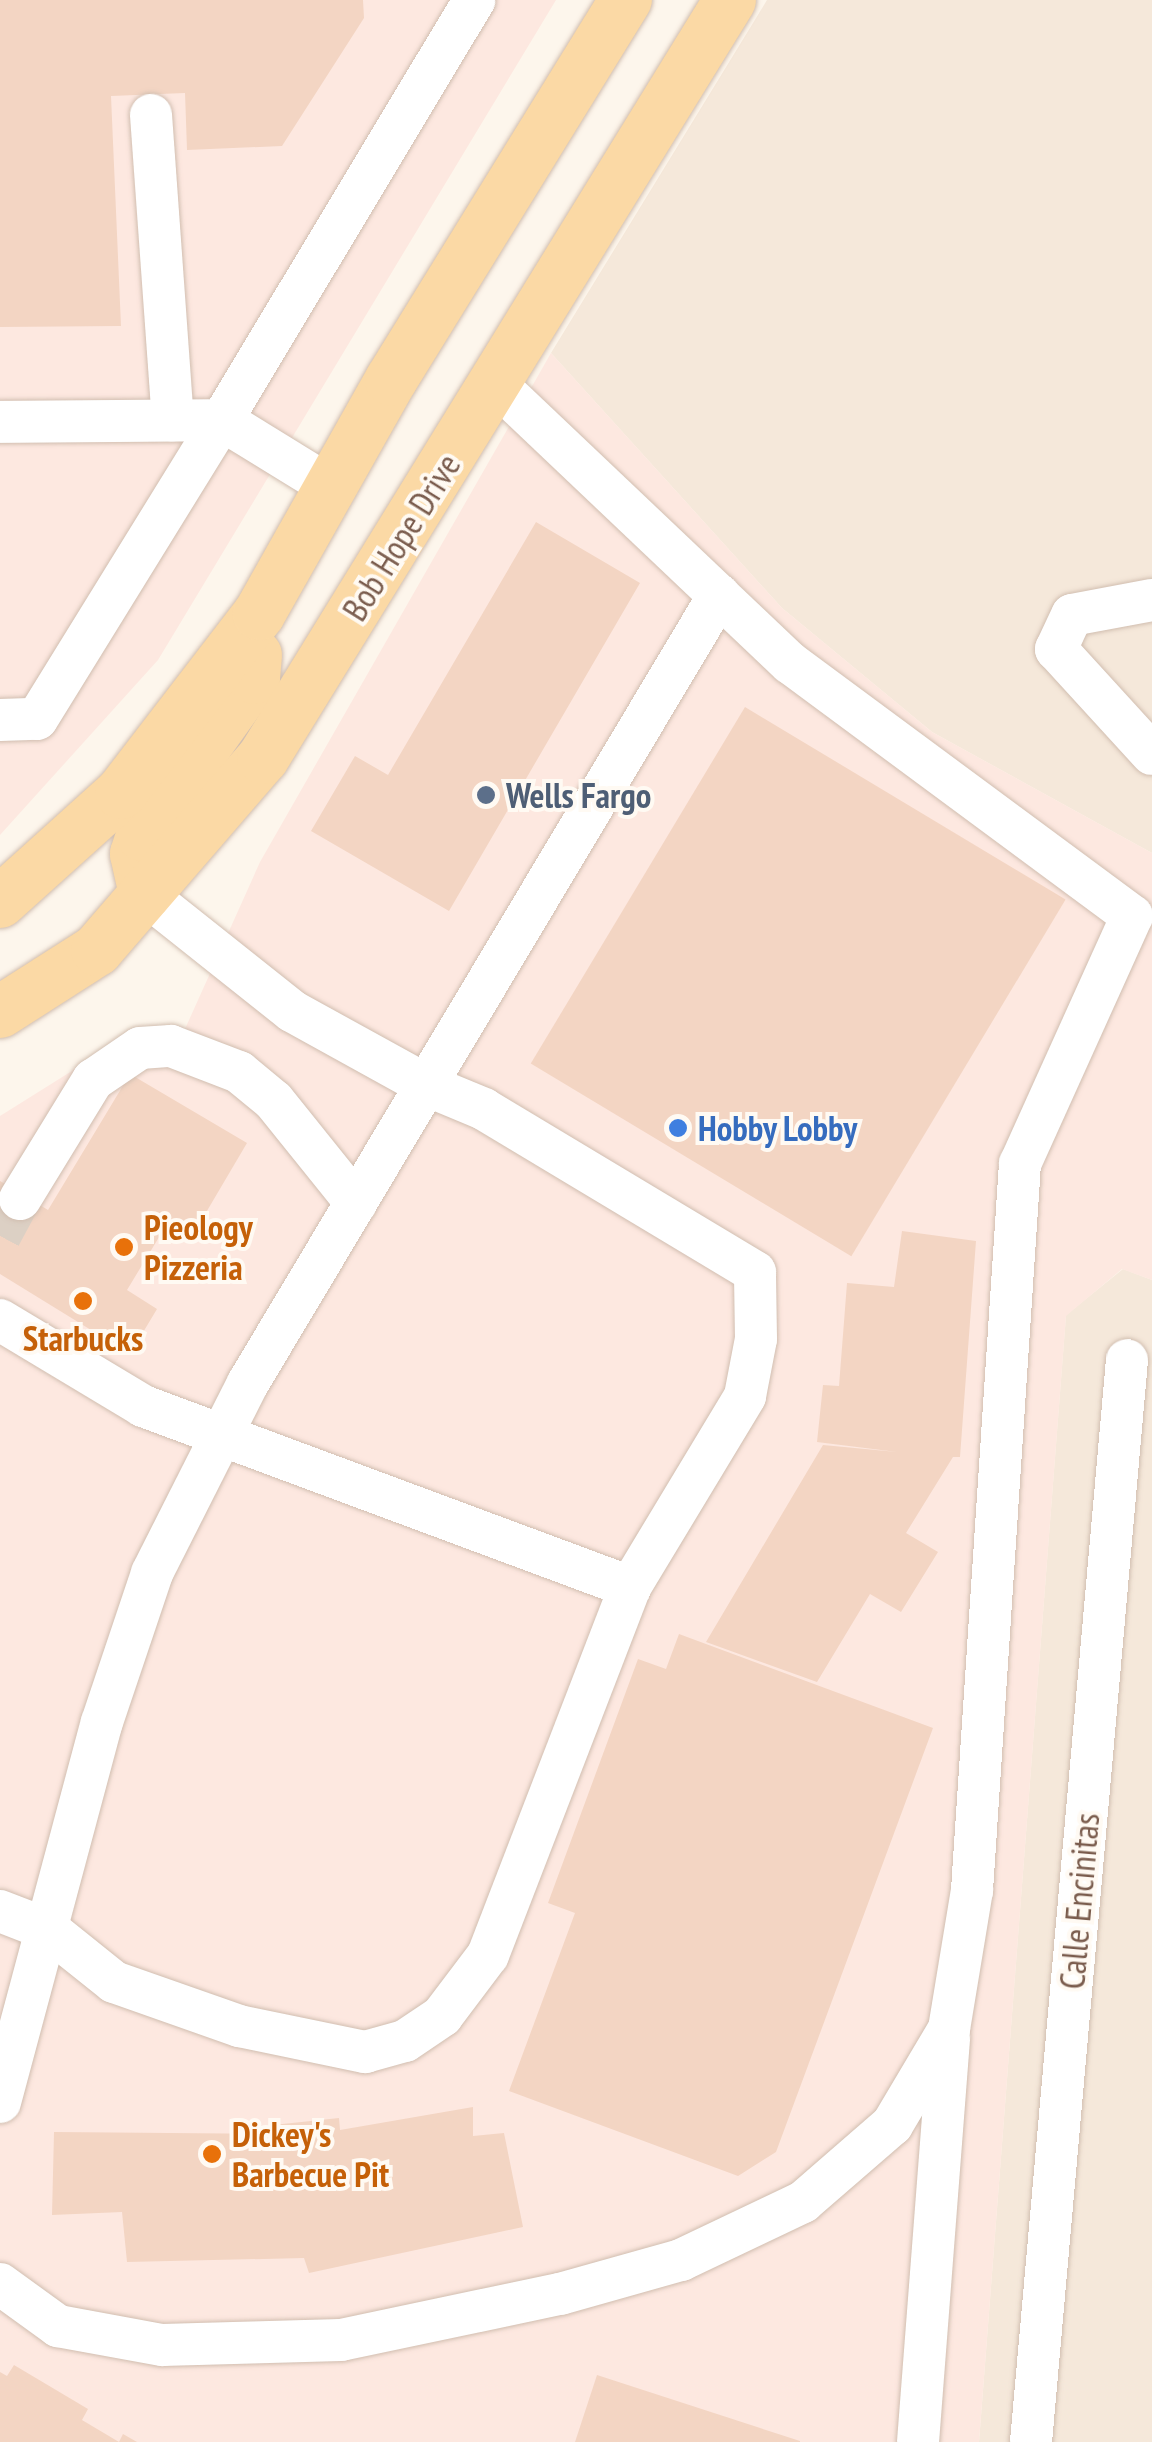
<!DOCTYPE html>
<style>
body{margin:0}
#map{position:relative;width:1152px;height:2442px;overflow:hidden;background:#fdf6ec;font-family:"PT Sans Narrow",sans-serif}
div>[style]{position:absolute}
.residential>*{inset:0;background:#f5e8da}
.commercial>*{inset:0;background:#fde8e0}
.building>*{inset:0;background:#f3d5c3;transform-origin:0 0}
.minor-tunnel>*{height:42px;margin-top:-21px;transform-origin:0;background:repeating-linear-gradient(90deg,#dcd0c4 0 42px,transparent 0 63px)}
.roads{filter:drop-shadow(0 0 2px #d1beb0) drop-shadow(0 0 2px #d1beb0)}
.minor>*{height:42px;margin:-21px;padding:0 21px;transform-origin:21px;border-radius:21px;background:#fff}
.major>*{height:52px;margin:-26px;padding:0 26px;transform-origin:26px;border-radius:26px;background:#fbd9a5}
.dots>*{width:28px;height:28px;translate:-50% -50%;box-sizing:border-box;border:5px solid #fffaf3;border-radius:50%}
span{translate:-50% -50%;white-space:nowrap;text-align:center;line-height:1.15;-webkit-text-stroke:8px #fffaf3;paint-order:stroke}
.street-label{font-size:35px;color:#7a5c4d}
.service-label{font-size:35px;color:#4e5e75;font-weight:700}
.left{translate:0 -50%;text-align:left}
.shop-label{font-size:35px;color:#366cbe;font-weight:700}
.food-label{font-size:35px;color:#c56008;font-weight:700}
</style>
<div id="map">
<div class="residential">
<div style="clip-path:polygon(767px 0,1152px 0,1152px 853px,932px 732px,782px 608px,551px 353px)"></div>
<div style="clip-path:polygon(1123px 1269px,1152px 1280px,1152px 2442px,979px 2442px,1066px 1315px)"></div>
</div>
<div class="commercial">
<div style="clip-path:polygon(0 0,556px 0,158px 660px,0 835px)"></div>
<div style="clip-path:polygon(551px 353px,782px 608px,932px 732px,1152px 853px,1152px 1280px,1122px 1269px,1066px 1316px,979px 2442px,0 2442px,0 1116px,107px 1049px,185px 1029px,260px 862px)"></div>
</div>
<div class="building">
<div style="clip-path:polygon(0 0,363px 0,364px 18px,282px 146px,187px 150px,185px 93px,111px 96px,121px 326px,0 327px)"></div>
<div style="clip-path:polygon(536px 522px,640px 583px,449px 911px,311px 831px,355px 756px,388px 775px)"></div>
<div style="left:745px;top:707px;width:374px;height:416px;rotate:31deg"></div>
<div style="clip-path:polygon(130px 1074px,247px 1143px,191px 1238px,167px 1224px,127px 1290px,157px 1309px,130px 1354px,0 1274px,0 1181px,48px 1210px)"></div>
<div style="clip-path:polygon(902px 1231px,976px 1241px,960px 1457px,953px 1457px,906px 1533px,938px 1552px,901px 1612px,870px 1594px,817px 1682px,706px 1642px,823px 1445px,897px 1452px,817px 1442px,823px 1385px,839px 1386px,847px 1283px,894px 1287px)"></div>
<div style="clip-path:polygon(679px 1634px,933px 1728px,776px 2152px,738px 2176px,509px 2091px,575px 1913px,548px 1903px,638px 1659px,666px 1669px)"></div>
<div style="clip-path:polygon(473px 2107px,473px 2136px,504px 2133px,523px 2227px,309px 2273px,304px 2258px,127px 2262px,122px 2212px,52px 2215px,54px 2132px,271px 2134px,273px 2125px,339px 2118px,340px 2130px)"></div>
<div style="clip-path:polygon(14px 2365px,88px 2409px,82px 2420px,119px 2442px,123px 2434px,137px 2442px,0 2442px,0 2372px,7px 2376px)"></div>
<div style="clip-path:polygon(597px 2375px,800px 2441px,800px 2442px,575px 2442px)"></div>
</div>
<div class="minor-tunnel">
<div style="left:0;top:1236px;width:42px;rotate:-61.6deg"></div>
</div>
<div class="roads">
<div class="minor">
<div style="left:151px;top:115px;width:306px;rotate:85.9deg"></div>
<div style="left:0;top:422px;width:222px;rotate:-0.5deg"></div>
<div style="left:222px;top:420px;width:490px;rotate:-59deg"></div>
<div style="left:1152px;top:600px;width:81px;rotate:169.4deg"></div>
<div style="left:1072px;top:615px;width:38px;rotate:115deg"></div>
<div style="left:1056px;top:649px;width:142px;rotate:47.6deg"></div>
<div style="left:0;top:720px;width:37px;rotate:-2deg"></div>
<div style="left:37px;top:719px;width:352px;rotate:-58.3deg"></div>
<div style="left:222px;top:420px;width:128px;rotate:31.6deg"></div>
<div style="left:20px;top:1199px;width:140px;rotate:-58.5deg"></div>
<div style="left:93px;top:1080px;width:57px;rotate:-34.2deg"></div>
<div style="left:140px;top:1048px;width:31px;rotate:-4deg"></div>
<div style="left:171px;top:1046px;width:73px;rotate:20.9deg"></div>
<div style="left:239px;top:1072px;width:45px;rotate:39.6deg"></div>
<div style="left:274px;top:1101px;width:131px;rotate:51.2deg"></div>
<div style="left:0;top:1320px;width:167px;rotate:31deg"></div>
<div style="left:143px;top:1406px;width:520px;rotate:20.39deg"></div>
<div style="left:0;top:1911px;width:53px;rotate:21.2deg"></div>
<div style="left:49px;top:1930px;width:83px;rotate:38.7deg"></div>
<div style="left:114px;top:1982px;width:133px;rotate:19.4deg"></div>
<div style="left:239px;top:2026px;width:129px;rotate:11.7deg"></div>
<div style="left:365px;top:2052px;width:41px;rotate:-15.4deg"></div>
<div style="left:405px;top:2041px;width:45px;rotate:-34deg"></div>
<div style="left:442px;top:2016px;width:76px;rotate:-53deg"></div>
<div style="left:488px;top:1955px;width:394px;rotate:-68.9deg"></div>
<div style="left:630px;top:1587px;width:223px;rotate:-58.9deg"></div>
<div style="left:745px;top:1396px;width:58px;rotate:-79.1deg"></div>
<div style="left:756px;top:1339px;width:67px;rotate:-90.9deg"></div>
<div style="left:755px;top:1272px;width:316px;rotate:-149deg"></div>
<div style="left:484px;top:1109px;width:63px;rotate:-157.5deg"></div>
<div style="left:426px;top:1085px;width:153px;rotate:-151.1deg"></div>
<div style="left:292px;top:1011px;width:188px;rotate:-141.5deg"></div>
<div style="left:0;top:2102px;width:393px;rotate:-75deg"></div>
<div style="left:102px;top:1722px;width:157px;rotate:-71.4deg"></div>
<div style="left:152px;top:1573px;width:213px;rotate:-63.2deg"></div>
<div style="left:248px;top:1383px;width:918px;rotate:-59.13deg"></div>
<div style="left:0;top:2284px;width:72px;rotate:35.9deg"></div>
<div style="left:58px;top:2326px;width:106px;rotate:10.4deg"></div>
<div style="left:162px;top:2345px;width:179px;rotate:-1.6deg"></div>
<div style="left:341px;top:2340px;width:224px;rotate:-11.9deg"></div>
<div style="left:560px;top:2294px;width:126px;rotate:-15.7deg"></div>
<div style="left:681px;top:2260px;width:135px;rotate:-25.4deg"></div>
<div style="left:803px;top:2202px;width:118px;rotate:-40.9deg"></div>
<div style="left:892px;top:2125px;width:112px;rotate:-59.3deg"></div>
<div style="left:949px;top:2029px;width:141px;rotate:-80.6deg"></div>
<div style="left:972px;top:1890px;width:728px;rotate:-86.22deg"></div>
<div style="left:1020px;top:1164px;width:272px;rotate:-65.7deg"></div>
<div style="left:1132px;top:916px;width:425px;rotate:-143.5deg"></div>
<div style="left:790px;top:663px;width:404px;rotate:-136.5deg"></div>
<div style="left:918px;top:2442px;width:404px;rotate:-85.6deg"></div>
<div style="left:1031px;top:2442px;width:1086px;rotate:-84.93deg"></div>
</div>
<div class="major">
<div style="left:145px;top:894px;width:41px;rotate:-102.7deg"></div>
<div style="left:136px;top:854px;width:20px;rotate:-72deg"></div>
<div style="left:142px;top:835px;width:193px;rotate:-54.5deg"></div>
<div style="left:254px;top:678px;width:23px;rotate:-85deg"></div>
<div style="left:0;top:902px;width:163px;rotate:-42deg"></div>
<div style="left:121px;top:793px;width:226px;rotate:-52.4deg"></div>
<div style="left:259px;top:614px;width:269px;rotate:-60.6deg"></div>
<div style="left:391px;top:380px;width:447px;rotate:-58.3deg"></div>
<div style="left:0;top:1012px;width:115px;rotate:-32.6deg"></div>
<div style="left:97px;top:950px;width:254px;rotate:-49.2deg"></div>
<div style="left:263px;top:758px;width:890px;rotate:-58.36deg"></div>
</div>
</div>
<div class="dots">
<div style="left:486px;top:795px;background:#5c6f8a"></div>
<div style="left:678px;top:1128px;background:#3f7fe0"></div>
<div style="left:124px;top:1247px;background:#e8710a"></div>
<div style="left:83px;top:1301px;background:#e8710a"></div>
<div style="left:212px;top:2154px;background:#e8710a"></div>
</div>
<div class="street-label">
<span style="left:401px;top:537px;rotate:-58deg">Bob Hope Drive</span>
<span style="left:1079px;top:1901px;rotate:-85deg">Calle Encinitas</span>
</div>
<div class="service-label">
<span class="left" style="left:506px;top:795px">Wells Fargo</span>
</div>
<div class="shop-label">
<span class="left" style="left:698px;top:1128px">Hobby Lobby</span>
</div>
<div class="food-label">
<span class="left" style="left:144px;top:1247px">Pieology<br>Pizzeria</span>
<span style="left:83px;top:1338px">Starbucks</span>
<span class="left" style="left:232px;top:2154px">Dickey's<br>Barbecue Pit</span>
</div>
</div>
